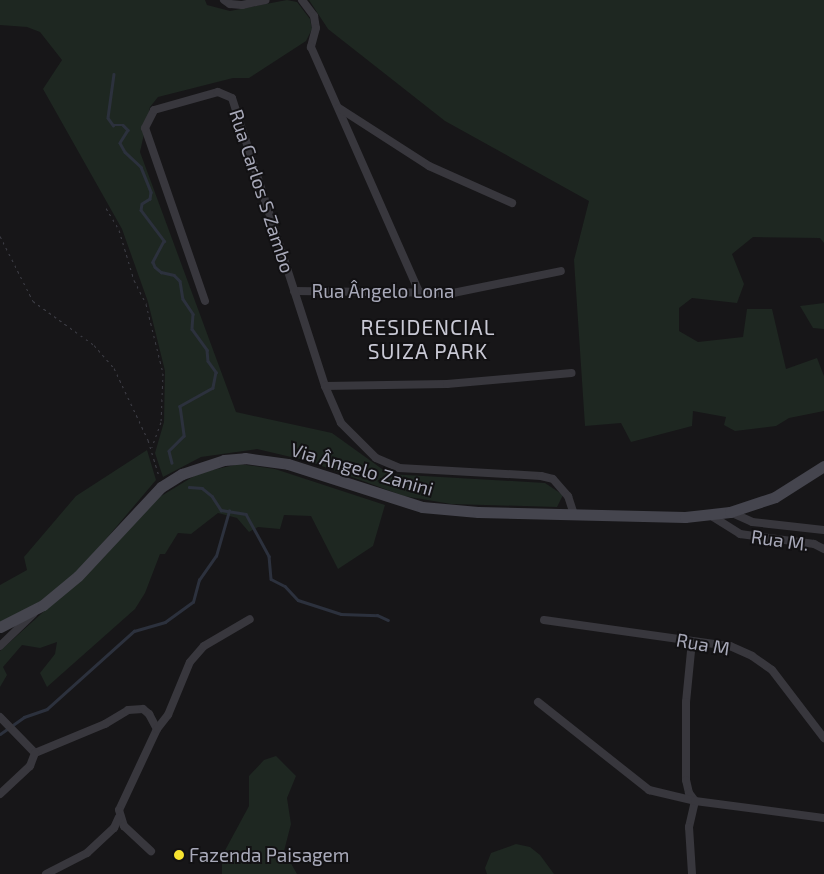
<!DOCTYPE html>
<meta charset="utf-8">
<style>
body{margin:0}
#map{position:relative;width:824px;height:874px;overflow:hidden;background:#171618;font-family:"Exo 2",sans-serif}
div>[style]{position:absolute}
.green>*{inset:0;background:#1e2721}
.stream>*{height:2.5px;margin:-1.25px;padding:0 1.25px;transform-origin:1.25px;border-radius:1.25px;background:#2c313d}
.path>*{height:1px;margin-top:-0.5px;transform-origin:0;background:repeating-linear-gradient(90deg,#3d3d45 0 2.5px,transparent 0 6.5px)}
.street>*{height:8px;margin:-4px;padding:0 4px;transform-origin:4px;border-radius:4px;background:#38373d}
.secondary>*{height:11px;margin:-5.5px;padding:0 5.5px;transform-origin:5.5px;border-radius:5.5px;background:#45454e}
.dots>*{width:14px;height:14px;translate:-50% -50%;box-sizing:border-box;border:2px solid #121113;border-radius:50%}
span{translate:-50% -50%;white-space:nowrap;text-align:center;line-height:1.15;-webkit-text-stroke:4px #121113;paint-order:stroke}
.street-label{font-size:19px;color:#a8a9b9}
.poi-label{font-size:19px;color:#a8a9b9}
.left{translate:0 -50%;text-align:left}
.quarter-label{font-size:21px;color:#c9c9d5;letter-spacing:1px}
</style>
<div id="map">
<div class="green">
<div style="clip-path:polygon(0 0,205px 0,207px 5px,230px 11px,287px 0,297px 2px,310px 19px,312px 29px,306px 41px,249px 78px,233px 78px,158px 97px,150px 107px,140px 152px,236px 412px,332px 433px,389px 474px,545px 483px,563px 495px,557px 507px,451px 504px,404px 496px,308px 461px,257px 449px,201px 457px,163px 477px,155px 453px,164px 422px,165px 371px,148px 302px,122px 229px,43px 89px,62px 60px,40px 32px,27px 27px,0 25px)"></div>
<div style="clip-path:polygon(309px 0,824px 0,824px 243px,820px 238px,753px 237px,732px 254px,744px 284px,737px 303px,692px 298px,679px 308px,679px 331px,698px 342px,743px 337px,747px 309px,772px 309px,786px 369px,817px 358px,824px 376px,824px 411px,789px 418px,776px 426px,735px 431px,724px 425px,726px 417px,693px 411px,692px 426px,631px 442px,621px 423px,585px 426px,574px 260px,589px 201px,445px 121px,328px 29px)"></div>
<div style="clip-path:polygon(824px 303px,824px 329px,813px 328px,800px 306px)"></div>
<div style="clip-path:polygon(147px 450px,156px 480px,106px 539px,78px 571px,41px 601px,0 623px,0 585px,27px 570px,24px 557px,76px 496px)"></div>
<div style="clip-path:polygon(239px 464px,275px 469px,385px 505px,373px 546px,338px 569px,311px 516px,284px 515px,280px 529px,258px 527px,249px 532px,237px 518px,218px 513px,191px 534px,178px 533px,165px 554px,160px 554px,145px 593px,135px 609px,47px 687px,40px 673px,55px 654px,57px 642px,40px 648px,22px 645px,3px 667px,7px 675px,0 687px,0 651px,103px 558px,153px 501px,199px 473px)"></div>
<div style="clip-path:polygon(276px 756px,296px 776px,287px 798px,291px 824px,284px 851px,297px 874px,222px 874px,222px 856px,249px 806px,249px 776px,264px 760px)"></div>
<div style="clip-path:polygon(516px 844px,530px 847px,540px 855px,554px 874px,487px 874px,485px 868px,491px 853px)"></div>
</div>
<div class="stream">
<div style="left:114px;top:74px;width:44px;rotate:97.8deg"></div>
<div style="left:108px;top:118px;width:9px;rotate:54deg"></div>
<div style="left:113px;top:125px;width:10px"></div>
<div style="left:123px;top:125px;width:7px;rotate:45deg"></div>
<div style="left:128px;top:130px;width:15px;rotate:122deg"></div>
<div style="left:120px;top:143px;width:10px;rotate:61deg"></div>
<div style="left:125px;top:152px;width:22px;rotate:43deg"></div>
<div style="left:141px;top:167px;width:27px;rotate:68deg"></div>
<div style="left:151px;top:192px;width:7px;rotate:98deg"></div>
<div style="left:150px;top:199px;width:9px;rotate:148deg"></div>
<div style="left:142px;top:204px;width:6px;rotate:99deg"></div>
<div style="left:141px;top:210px;width:39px;rotate:53deg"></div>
<div style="left:164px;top:241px;width:24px;rotate:118deg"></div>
<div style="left:153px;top:262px;width:5px;rotate:68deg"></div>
<div style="left:155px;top:267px;width:8px;rotate:40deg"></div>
<div style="left:161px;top:272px;width:13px;rotate:13deg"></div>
<div style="left:174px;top:275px;width:8px;rotate:45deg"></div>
<div style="left:180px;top:281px;width:18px;rotate:81deg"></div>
<div style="left:183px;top:299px;width:18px;rotate:56deg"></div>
<div style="left:193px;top:314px;width:15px;rotate:94deg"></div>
<div style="left:192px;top:329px;width:26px;rotate:54deg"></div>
<div style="left:207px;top:350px;width:11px;rotate:85deg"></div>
<div style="left:208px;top:361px;width:14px;rotate:54deg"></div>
<div style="left:216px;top:372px;width:16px;rotate:101deg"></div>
<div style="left:213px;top:388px;width:38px;rotate:151deg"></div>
<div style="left:180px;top:406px;width:30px;rotate:82deg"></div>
<div style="left:184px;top:436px;width:21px;rotate:135deg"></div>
<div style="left:169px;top:451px;width:12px;rotate:76deg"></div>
<div style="left:189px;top:487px;width:13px;rotate:4deg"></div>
<div style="left:202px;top:488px;width:13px;rotate:39deg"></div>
<div style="left:212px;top:496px;width:17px;rotate:57deg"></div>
<div style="left:221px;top:510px;width:25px;rotate:9deg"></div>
<div style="left:246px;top:514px;width:48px;rotate:61.3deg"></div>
<div style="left:269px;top:556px;width:23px;rotate:85deg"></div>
<div style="left:271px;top:579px;width:16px;rotate:27deg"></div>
<div style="left:285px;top:586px;width:19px;rotate:47deg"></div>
<div style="left:298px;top:600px;width:45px;rotate:18deg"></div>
<div style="left:341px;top:614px;width:36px;rotate:2deg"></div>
<div style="left:377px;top:615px;width:12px;rotate:24deg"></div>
<div style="left:0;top:734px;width:29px;rotate:-35deg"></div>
<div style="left:24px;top:717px;width:24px;rotate:-19deg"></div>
<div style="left:47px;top:709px;width:117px;rotate:-41.9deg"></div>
<div style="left:134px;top:631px;width:32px;rotate:-16deg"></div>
<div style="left:165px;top:622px;width:34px;rotate:-36deg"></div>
<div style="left:193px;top:602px;width:23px;rotate:-75deg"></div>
<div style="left:199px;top:580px;width:29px;rotate:-55deg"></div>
<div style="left:216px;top:556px;width:47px;rotate:-73.9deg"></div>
</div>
<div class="path">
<div style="left:106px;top:208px;width:26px;rotate:59deg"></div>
<div style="left:119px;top:230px;width:52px;rotate:73.3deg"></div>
<div style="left:134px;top:280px;width:27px;rotate:63deg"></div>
<div style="left:146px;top:304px;width:71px;rotate:76.2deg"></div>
<div style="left:163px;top:373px;width:49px;rotate:92.3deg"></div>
<div style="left:161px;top:422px;width:27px;rotate:110deg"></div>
<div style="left:0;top:236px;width:73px;rotate:63.1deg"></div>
<div style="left:33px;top:301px;width:75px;rotate:35.8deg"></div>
<div style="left:94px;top:345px;width:30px;rotate:49deg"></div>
<div style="left:114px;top:368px;width:80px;rotate:64.7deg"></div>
<div style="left:148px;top:440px;width:39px;rotate:73deg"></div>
</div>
<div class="street">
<div style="left:224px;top:0;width:7px;rotate:34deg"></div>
<div style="left:230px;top:4px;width:12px;rotate:5deg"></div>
<div style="left:242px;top:5px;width:24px;rotate:-12deg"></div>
<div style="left:302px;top:0;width:20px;rotate:53deg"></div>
<div style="left:314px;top:16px;width:12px;rotate:81deg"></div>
<div style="left:316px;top:28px;width:20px;rotate:105deg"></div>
<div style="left:311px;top:47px;width:268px;rotate:66.2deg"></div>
<div style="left:339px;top:108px;width:107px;rotate:32.8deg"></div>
<div style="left:429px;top:166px;width:91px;rotate:24deg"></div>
<div style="left:294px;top:291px;width:159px;rotate:0.7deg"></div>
<div style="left:453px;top:293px;width:110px;rotate:-11.5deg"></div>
<div style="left:205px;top:301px;width:183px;rotate:-109.1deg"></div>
<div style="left:145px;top:128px;width:20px;rotate:-63deg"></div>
<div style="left:154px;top:110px;width:66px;rotate:-15.7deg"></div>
<div style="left:218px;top:92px;width:15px;rotate:23deg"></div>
<div style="left:232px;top:98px;width:303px;rotate:72.1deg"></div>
<div style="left:325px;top:386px;width:40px;rotate:66.6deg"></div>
<div style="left:341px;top:423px;width:49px;rotate:45deg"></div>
<div style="left:376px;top:458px;width:25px;rotate:23deg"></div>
<div style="left:399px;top:468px;width:142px;rotate:3.2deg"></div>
<div style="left:541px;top:476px;width:12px;rotate:14deg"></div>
<div style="left:553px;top:479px;width:23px;rotate:49deg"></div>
<div style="left:568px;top:496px;width:20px;rotate:72deg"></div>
<div style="left:325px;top:386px;width:122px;rotate:-0.9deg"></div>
<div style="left:447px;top:384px;width:125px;rotate:-5deg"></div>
<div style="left:730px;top:512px;width:24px;rotate:24deg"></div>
<div style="left:752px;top:522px;width:72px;rotate:6.3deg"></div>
<div style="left:710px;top:515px;width:36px;rotate:32deg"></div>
<div style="left:740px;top:534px;width:75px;rotate:7.7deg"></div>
<div style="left:814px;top:544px;width:11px;rotate:27deg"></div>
<div style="left:544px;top:620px;width:188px;rotate:8deg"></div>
<div style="left:730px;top:646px;width:24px;rotate:24deg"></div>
<div style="left:752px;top:656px;width:24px;rotate:35deg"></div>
<div style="left:772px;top:670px;width:86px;rotate:52.6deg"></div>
<div style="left:692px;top:641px;width:61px;rotate:95.6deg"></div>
<div style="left:686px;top:702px;width:78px;rotate:90deg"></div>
<div style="left:686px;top:780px;width:13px;rotate:77deg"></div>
<div style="left:689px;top:793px;width:10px;rotate:53deg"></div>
<div style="left:695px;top:801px;width:27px;rotate:103deg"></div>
<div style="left:689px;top:827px;width:47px;rotate:86.3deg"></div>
<div style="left:0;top:646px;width:47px;rotate:-44.1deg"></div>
<div style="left:538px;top:702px;width:142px;rotate:38.4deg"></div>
<div style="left:649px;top:790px;width:47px;rotate:13.4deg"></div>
<div style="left:695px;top:801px;width:130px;rotate:7.5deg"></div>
<div style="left:0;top:717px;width:50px;rotate:45.8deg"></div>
<div style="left:35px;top:753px;width:76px;rotate:-22.5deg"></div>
<div style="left:105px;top:724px;width:27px;rotate:-31deg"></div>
<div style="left:128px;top:710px;width:15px;rotate:-4deg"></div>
<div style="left:143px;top:709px;width:8px;rotate:40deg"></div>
<div style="left:149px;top:714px;width:17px;rotate:62deg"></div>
<div style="left:157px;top:729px;width:89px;rotate:115.1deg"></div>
<div style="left:119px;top:810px;width:17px;rotate:73deg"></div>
<div style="left:124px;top:826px;width:37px;rotate:43deg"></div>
<div style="left:157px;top:729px;width:18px;rotate:-52deg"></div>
<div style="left:168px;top:715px;width:57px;rotate:-67.5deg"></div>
<div style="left:190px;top:662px;width:21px;rotate:-49deg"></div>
<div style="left:204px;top:646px;width:53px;rotate:-30.4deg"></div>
<div style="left:0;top:794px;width:41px;rotate:-43deg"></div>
<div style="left:30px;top:766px;width:14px;rotate:-69deg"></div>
<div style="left:46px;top:874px;width:46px;rotate:-27.1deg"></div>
<div style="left:87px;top:853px;width:37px;rotate:-43deg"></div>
<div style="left:114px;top:828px;width:12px;rotate:-66deg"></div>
</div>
<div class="secondary">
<div style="left:0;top:627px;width:48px;rotate:-27.1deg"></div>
<div style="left:43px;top:605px;width:45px;rotate:-39.6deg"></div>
<div style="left:78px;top:576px;width:122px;rotate:-47deg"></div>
<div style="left:161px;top:487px;width:25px;rotate:-32deg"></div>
<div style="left:182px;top:474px;width:44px;rotate:-18.4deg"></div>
<div style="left:224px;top:460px;width:21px;rotate:-5deg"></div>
<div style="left:245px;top:458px;width:43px;rotate:7.9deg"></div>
<div style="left:288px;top:464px;width:141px;rotate:17.8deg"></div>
<div style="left:422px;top:507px;width:56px;rotate:5.1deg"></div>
<div style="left:478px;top:512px;width:207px;rotate:1.4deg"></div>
<div style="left:685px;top:517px;width:45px;rotate:-6.3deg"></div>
<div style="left:730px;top:512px;width:47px;rotate:-18.4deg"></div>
<div style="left:775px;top:497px;width:58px;rotate:-32.3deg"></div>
</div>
<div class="dots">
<div style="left:179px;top:855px;background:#f7e330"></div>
</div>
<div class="street-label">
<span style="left:262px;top:191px;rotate:72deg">Rua Carlos S Zambo</span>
<span style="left:383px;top:291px">Rua Ângelo Lona</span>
<span style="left:362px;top:469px;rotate:16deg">Via Ângelo Zanini</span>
<span style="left:780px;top:540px;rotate:8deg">Rua M.</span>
<span style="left:703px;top:644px;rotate:10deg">Rua M</span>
</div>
<div class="poi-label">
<span class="left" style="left:189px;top:855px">Fazenda Paisagem</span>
</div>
<div class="quarter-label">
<span style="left:428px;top:339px">RESIDENCIAL<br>SUIZA PARK</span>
</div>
</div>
